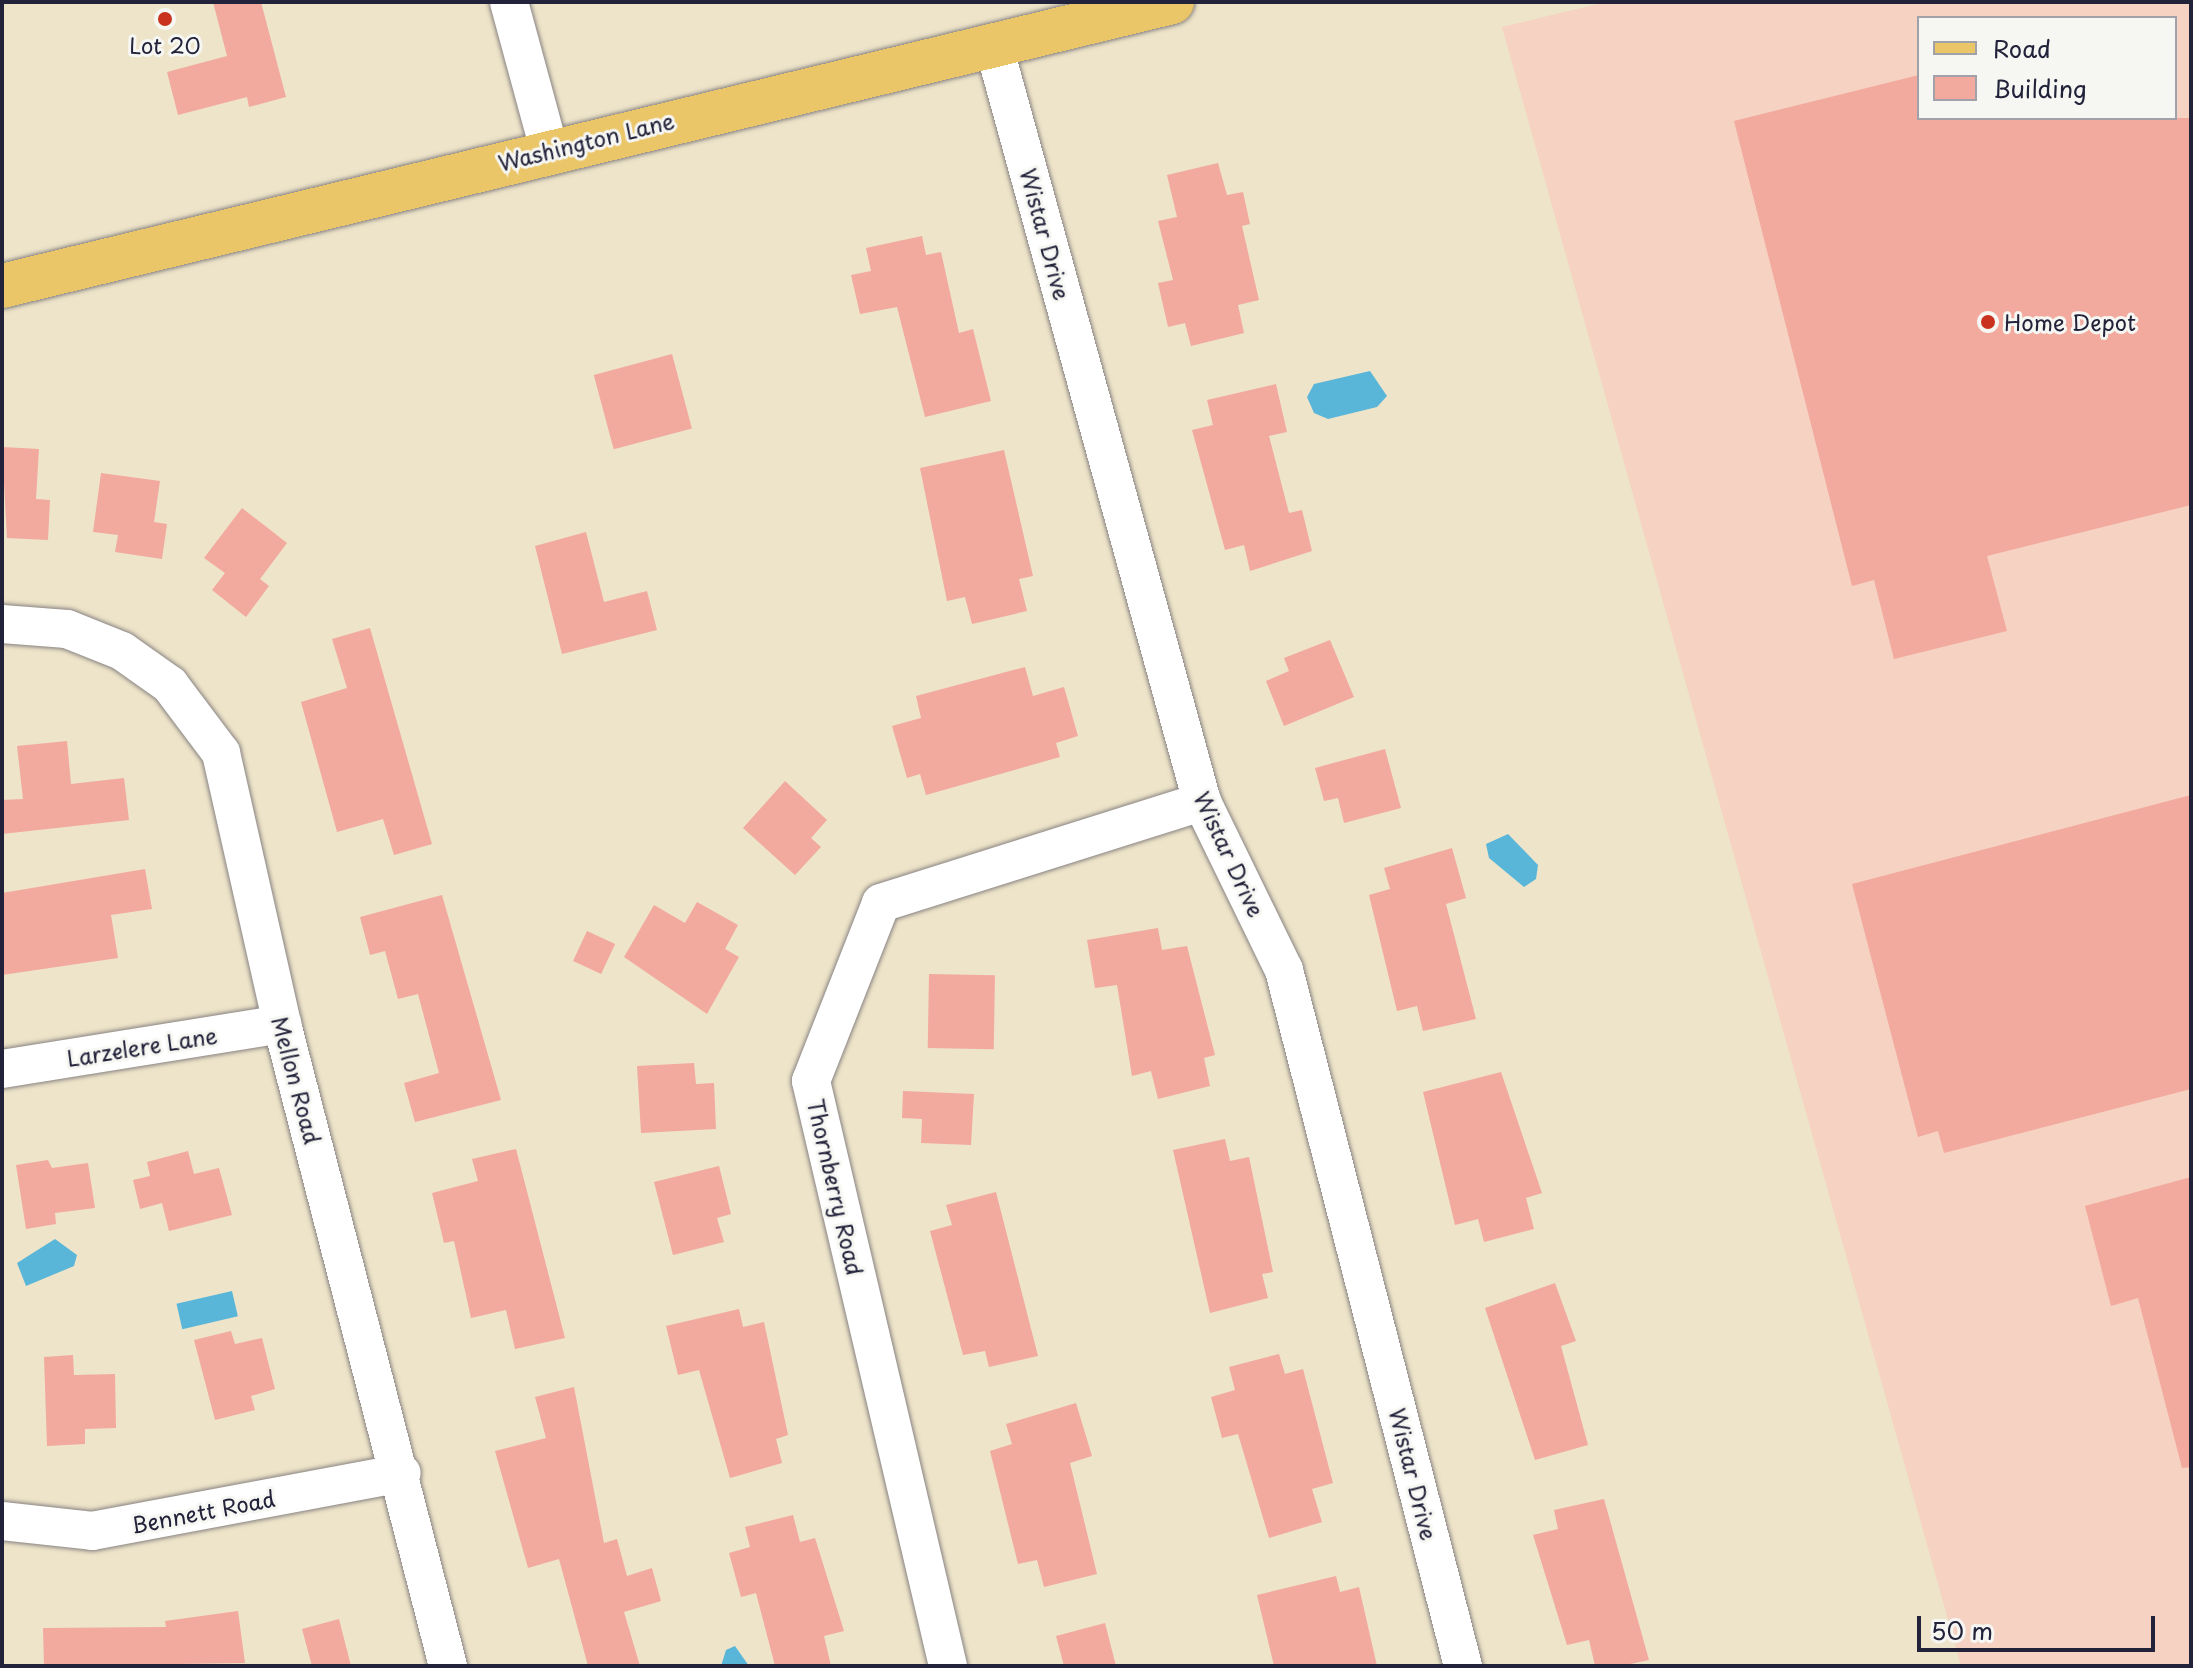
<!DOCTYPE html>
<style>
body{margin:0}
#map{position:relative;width:2193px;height:1668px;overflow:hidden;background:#eee4c9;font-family:"Playpen Sans",sans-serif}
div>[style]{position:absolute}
.built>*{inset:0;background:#f5d2c2}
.water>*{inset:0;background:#5ab6d8;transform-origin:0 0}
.building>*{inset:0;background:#f2a99e;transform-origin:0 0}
.roads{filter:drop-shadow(0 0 2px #888382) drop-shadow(0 0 2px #888382)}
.street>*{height:38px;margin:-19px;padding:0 19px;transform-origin:19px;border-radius:19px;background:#fff}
.primary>*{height:44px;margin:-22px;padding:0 22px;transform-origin:22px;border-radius:22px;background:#ebc669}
.dots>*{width:22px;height:22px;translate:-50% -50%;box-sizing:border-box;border:4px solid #f6f6f2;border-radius:50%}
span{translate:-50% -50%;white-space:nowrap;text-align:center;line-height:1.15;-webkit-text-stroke:6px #f6f6f2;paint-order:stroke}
.poi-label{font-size:22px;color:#22223b}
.left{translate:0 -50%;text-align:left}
.street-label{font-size:22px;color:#22223b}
.frame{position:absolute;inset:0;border:4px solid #22223b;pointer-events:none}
.legend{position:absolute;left:1917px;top:16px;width:260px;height:104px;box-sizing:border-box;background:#f6f6f2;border:2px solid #a1a1a9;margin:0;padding:10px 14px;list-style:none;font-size:24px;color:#22223b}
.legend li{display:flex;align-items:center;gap:16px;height:40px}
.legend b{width:40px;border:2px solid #a1a1a9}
.scale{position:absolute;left:1917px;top:1616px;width:238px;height:36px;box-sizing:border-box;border:4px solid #22223b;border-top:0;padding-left:10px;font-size:24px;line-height:28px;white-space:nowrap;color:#22223b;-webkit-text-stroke:6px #f6f6f2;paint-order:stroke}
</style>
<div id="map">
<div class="built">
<div style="clip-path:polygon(evenodd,1606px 2px,2191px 2px,2191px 1666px,1961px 1666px,1502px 27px,1606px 2px,1919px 18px,2175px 18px,2175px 118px,1919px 118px,1919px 18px)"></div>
</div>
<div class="water">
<div style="clip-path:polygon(1370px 371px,1387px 396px,1377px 407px,1328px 419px,1314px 413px,1307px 397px,1314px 384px)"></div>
<div style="clip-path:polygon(1508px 834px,1538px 865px,1536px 879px,1524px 887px,1489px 858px,1486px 844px)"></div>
<div style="clip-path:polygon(55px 1239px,77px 1255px,74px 1266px,26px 1286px,17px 1263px)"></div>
<div style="left:232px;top:1291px;width:26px;height:57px;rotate:77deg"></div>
<div style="clip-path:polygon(735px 1646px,749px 1666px,721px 1666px,726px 1650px)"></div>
</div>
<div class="building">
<div style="clip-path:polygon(213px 2px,261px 2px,286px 97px,249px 107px,247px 97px,178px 115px,167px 72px,227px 56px)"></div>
<div style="clip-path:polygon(1919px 75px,1919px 118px,2191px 118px,2191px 505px,1987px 556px,2007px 631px,1894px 659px,1874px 580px,1852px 586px,1734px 121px)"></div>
<div style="clip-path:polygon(1218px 163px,1227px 195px,1243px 192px,1250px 224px,1242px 226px,1259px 300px,1238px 305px,1244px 333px,1191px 346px,1185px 323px,1168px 327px,1158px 283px,1173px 280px,1158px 221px,1177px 217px,1167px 175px)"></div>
<div style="clip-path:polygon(922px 236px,926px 255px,941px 252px,959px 333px,973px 329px,991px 401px,925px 417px,897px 307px,860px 314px,851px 275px,871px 271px,866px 248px)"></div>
<div style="left:672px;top:354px;width:77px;height:81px;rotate:75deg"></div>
<div style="clip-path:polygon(1276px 384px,1287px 432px,1269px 436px,1289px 513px,1302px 510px,1312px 551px,1250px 571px,1244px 545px,1225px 550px,1192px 430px,1213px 425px,1207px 400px)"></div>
<div style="clip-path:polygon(2px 447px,39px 449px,36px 499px,50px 500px,48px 540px,7px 538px)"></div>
<div style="clip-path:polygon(1004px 450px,1033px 576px,1019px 579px,1027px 611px,972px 624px,965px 597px,947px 601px,920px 468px)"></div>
<div style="clip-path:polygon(101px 473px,160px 481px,154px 522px,167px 524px,162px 559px,115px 552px,118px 535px,93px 532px)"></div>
<div style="clip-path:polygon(242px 508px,287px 543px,260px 579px,269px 586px,246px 617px,212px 590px,225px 573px,204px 558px)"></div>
<div style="clip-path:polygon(586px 532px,604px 602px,647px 591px,657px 630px,562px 654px,535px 546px)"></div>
<div style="clip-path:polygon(370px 628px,432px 844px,394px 855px,383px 819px,337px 832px,301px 702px,347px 688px,332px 639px)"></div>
<div style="clip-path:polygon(1330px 640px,1354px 697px,1284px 726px,1266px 681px,1289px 671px,1284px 658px)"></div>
<div style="clip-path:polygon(1025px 667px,1033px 696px,1064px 687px,1078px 736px,1056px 743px,1060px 757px,926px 795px,920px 774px,907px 778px,892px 726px,921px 718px,916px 696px)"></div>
<div style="clip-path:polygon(67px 741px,71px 784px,124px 778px,129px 820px,2px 834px,2px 800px,23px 799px,17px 746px)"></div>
<div style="clip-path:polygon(1385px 749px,1401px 808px,1344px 823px,1338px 798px,1324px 801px,1315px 768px)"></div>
<div style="clip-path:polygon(785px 781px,827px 820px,811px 838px,821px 847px,795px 875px,743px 828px)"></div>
<div style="clip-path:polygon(2191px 795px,2191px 1089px,1944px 1153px,1938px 1131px,1918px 1137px,1852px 884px)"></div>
<div style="clip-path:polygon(1452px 848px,1466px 898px,1446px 904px,1476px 1019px,1423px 1031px,1417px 1006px,1397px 1011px,1369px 895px,1390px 889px,1384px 868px)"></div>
<div style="clip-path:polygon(145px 869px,152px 909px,111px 915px,118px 958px,2px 975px,2px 893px)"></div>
<div style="clip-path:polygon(442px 895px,501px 1100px,415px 1122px,404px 1083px,439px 1073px,418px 994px,398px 999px,385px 951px,370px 955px,360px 917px)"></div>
<div style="clip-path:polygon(697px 902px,738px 925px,725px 949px,739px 957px,707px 1014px,624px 957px,654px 905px,685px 923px)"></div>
<div style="clip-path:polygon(1158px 928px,1162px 950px,1187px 946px,1215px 1055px,1204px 1058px,1210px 1086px,1158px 1099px,1151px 1071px,1132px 1076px,1117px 985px,1095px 988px,1087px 940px)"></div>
<div style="left:587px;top:931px;width:31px;height:33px;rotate:25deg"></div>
<div style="left:929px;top:974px;width:66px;height:74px;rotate:1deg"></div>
<div style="clip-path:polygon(694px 1063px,696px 1084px,714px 1083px,716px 1129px,641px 1133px,637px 1066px)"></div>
<div style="clip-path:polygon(1501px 1072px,1542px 1193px,1526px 1198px,1534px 1229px,1484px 1242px,1478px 1219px,1455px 1225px,1423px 1092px)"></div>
<div style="clip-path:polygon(903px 1091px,974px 1094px,971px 1145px,921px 1143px,922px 1119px,902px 1118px)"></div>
<div style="clip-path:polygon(1225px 1139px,1230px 1161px,1249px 1157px,1273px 1272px,1262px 1274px,1268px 1298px,1210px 1313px,1173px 1150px)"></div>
<div style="clip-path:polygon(516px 1149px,565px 1338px,515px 1349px,506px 1310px,471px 1318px,454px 1241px,444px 1243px,432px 1193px,478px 1181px,472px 1159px)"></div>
<div style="clip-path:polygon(188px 1151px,194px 1174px,219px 1168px,232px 1215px,169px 1231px,162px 1203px,140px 1209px,133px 1180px,150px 1176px,147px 1162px)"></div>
<div style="clip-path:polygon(48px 1160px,52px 1168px,88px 1163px,95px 1208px,55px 1213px,56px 1224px,26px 1229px,16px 1165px)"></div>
<div style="clip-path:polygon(719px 1166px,731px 1214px,717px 1218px,724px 1242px,673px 1255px,654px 1182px)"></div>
<div style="clip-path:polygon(2191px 1177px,2191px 1467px,2182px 1468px,2138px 1298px,2111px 1306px,2085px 1206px)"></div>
<div style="clip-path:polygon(996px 1192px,1038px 1356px,989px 1367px,985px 1351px,963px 1355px,930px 1231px,952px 1225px,946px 1205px)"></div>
<div style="clip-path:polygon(1555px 1283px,1576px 1341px,1561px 1346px,1588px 1445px,1535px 1460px,1485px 1308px)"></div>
<div style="clip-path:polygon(739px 1309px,743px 1327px,764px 1322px,788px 1435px,776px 1439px,782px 1463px,730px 1478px,699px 1370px,678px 1375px,666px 1326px)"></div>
<div style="clip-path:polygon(231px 1331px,235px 1344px,262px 1338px,275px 1389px,251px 1396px,255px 1410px,215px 1420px,194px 1340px)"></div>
<div style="clip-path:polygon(1279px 1354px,1285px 1374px,1303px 1369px,1333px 1483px,1312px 1489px,1322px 1522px,1269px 1538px,1238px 1434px,1222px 1438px,1211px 1397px,1235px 1390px,1229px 1367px)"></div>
<div style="clip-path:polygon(73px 1355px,74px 1375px,115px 1374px,116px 1428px,85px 1429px,85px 1444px,47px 1446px,44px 1357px)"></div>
<div style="clip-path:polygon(574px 1387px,604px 1543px,617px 1539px,627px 1576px,652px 1568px,661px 1601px,624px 1612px,640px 1666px,588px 1666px,559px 1559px,528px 1568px,495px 1451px,546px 1438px,535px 1397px)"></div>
<div style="clip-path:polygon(1076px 1403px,1092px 1456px,1070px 1463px,1097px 1574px,1044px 1587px,1037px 1560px,1018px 1564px,990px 1451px,1012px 1444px,1006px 1424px)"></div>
<div style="clip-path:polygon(1604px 1499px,1649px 1660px,1621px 1666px,1595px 1666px,1589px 1640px,1567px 1645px,1533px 1535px,1558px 1529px,1554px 1510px)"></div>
<div style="clip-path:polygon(793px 1515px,800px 1542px,815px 1538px,844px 1631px,824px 1636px,831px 1666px,775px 1666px,756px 1593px,741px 1597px,729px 1553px,750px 1547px,745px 1527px)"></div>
<div style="clip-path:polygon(1336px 1576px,1340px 1592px,1359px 1587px,1377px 1666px,1274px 1666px,1257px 1595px)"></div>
<div style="clip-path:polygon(238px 1611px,245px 1663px,44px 1666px,43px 1628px,166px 1627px,165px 1621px)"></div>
<div style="clip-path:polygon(339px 1619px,351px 1666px,312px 1666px,302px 1629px)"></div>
<div style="clip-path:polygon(1105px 1623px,1116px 1666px,1064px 1666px,1056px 1636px)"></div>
</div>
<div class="roads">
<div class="street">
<div style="left:509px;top:2px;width:152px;rotate:74.8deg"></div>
<div style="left:993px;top:43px;width:787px;rotate:74.6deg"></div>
<div style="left:1202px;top:802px;width:187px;rotate:64deg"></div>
<div style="left:1284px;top:970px;width:719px;rotate:75.58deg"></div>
<div style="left:2px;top:624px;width:65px;rotate:4.4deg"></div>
<div style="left:67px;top:629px;width:59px;rotate:21.8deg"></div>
<div style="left:122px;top:651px;width:59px;rotate:35.3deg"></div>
<div style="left:170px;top:685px;width:85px;rotate:53.1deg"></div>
<div style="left:221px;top:753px;width:278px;rotate:77.3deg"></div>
<div style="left:282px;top:1024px;width:663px;rotate:75.5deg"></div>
<div style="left:2px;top:1069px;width:284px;rotate:-9.1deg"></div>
<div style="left:2px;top:1521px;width:91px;rotate:6.3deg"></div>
<div style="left:92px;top:1531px;width:315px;rotate:-10.6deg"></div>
<div style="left:948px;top:1666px;width:601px;rotate:-103.18deg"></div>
<div style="left:811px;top:1081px;width:191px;rotate:-68.5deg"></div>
<div style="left:881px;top:903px;width:337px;rotate:-17.5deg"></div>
</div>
<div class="primary">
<div style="left:2px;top:286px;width:1204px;rotate:-13.64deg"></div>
</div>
</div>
<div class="dots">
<div style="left:165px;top:19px;background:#c8321e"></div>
<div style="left:1988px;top:322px;background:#c8321e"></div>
</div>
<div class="poi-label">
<span style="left:165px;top:45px">Lot 20</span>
<span class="left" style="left:2004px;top:322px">Home Depot</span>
</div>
<div class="street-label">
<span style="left:586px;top:141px;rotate:-14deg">Washington Lane</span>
<span style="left:1046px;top:234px;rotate:75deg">Wistar Drive</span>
<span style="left:1230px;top:854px;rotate:65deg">Wistar Drive</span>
<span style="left:142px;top:1046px;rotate:-9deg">Larzelere Lane</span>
<span style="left:297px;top:1080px;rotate:75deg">Mellon Road</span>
<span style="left:836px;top:1187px;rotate:77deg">Thornberry Road</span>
<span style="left:1414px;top:1474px;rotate:76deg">Wistar Drive</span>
<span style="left:203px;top:1511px;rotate:-11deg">Bennett Road</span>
</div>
<div class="frame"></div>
<ul class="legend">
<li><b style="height:10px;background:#ebc669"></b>Road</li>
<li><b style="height:22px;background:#f2a99e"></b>Building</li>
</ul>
<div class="scale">50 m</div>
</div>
